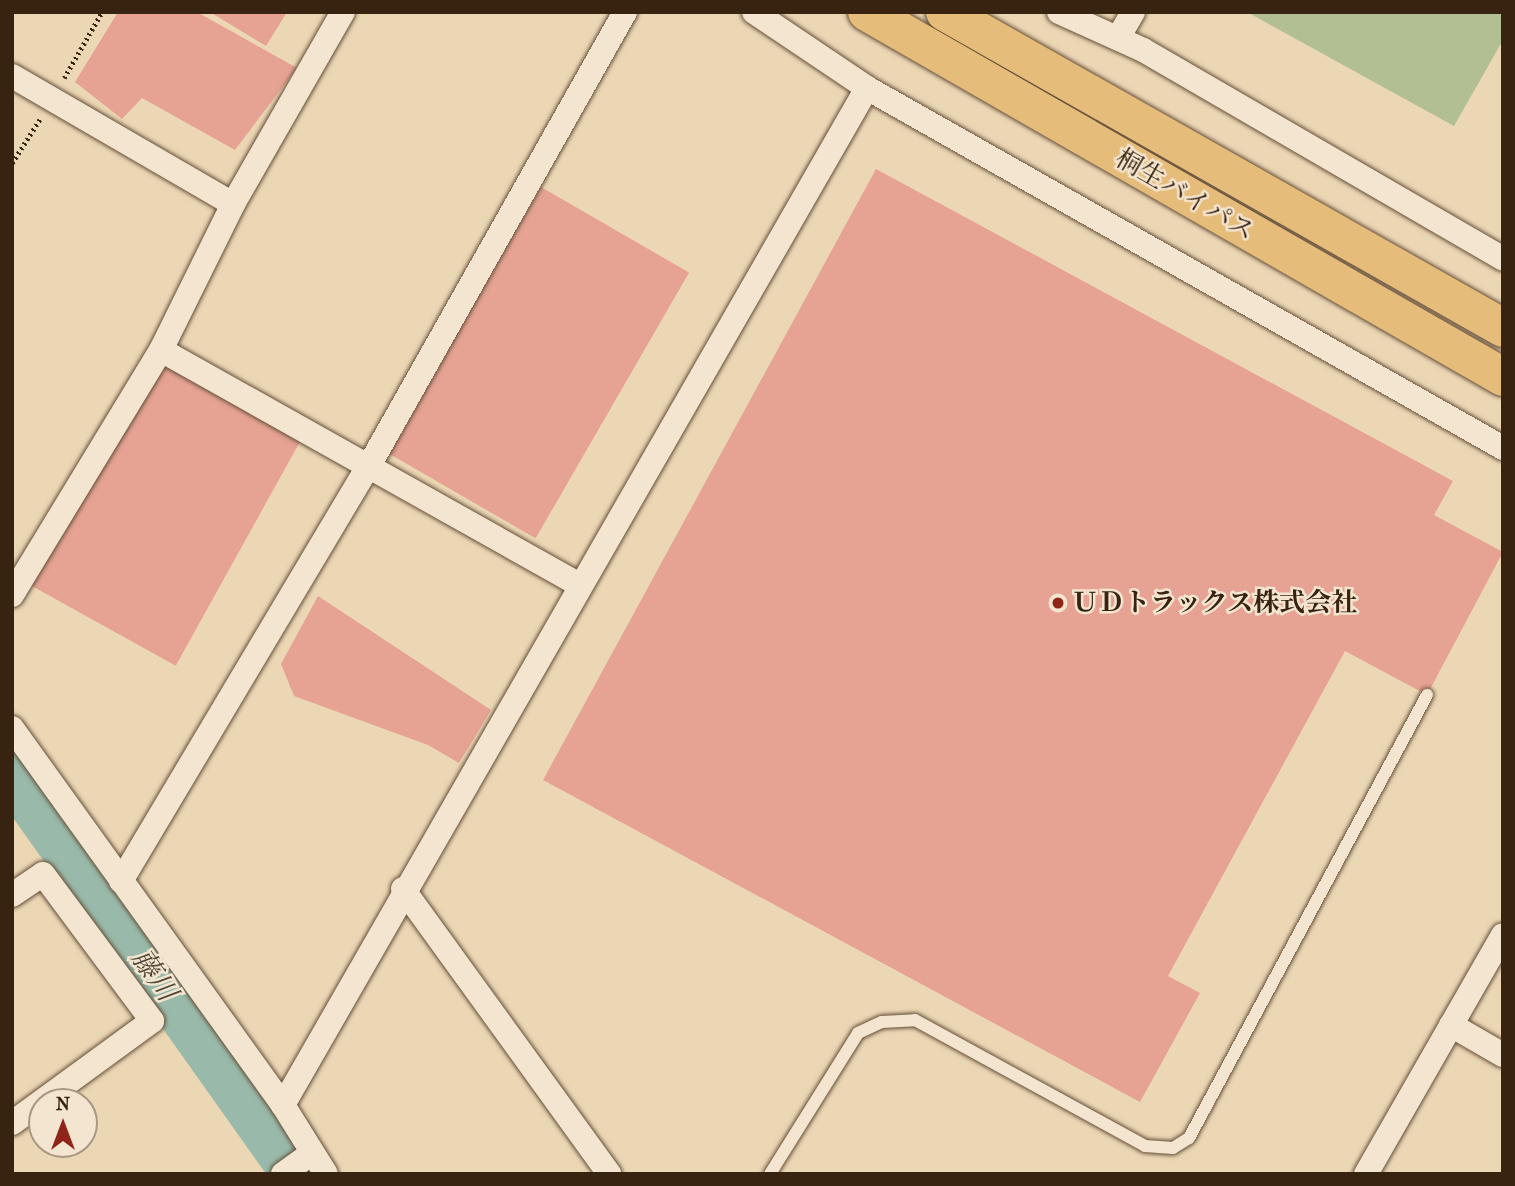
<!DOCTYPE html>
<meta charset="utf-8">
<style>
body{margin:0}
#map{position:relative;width:1515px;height:1186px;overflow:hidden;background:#ecd7b5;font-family:"IM FELL French Canon","Noto Serif JP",serif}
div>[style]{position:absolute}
.green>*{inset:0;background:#b1bf92}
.river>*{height:47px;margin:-23.5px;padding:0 23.5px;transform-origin:23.5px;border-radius:23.5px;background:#99baaa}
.building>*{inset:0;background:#e6a393;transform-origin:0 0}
.path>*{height:4.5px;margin-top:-2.25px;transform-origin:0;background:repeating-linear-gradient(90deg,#382210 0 2px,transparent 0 5.5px)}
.roads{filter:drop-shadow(0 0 2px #654f39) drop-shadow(0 0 2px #654f39)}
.lane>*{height:12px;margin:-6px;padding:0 6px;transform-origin:6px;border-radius:6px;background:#f3e5cf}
.street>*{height:24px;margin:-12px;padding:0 12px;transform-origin:12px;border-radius:12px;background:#f3e5cf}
.highway>*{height:38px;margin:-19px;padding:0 19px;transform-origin:19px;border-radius:19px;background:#e6bc7a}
.dots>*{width:19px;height:19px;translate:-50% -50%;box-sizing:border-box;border:4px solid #f3e5cf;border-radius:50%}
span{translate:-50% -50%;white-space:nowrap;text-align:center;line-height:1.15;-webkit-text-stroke:5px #f3e5cf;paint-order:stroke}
.street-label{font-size:26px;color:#382210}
.poi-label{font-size:26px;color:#382210;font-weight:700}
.left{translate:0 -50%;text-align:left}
.water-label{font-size:28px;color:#504836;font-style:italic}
.frame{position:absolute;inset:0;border:14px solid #382210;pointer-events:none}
.north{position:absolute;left:28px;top:1088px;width:70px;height:70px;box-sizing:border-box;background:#f3e5cf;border:2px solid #a89783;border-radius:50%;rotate:0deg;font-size:19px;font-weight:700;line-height:28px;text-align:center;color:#382210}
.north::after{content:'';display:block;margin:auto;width:24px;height:32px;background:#8f2418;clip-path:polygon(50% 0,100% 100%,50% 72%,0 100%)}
</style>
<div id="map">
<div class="green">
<div style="clip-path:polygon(1247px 12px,1503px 12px,1503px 40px,1454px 126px)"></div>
</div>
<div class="river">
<div style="left:12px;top:776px;width:488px;rotate:54.6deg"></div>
</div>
<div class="building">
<div style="clip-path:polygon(118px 12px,197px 12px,297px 68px,235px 150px,142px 98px,122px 119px,75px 82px)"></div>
<div style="clip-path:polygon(210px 12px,287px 12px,266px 46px)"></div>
<div style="clip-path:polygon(876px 169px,1453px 481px,1434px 515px,1503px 552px,1427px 695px,1345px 651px,1168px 976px,1200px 993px,1140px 1102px,543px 780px)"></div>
<div style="left:541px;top:187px;width:171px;height:307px;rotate:30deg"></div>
<div style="left:161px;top:350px;width:166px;height:269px;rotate:29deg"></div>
<div style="clip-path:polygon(318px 596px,491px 710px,459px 763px,428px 745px,294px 696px,281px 664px)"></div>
</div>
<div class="path">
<div style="left:64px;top:78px;width:76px;rotate:-60.1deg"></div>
<div style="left:12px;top:163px;width:52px;rotate:-57.5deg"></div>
</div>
<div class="roads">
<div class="lane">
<div style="left:770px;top:1174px;width:166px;rotate:-58deg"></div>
<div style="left:858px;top:1033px;width:26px;rotate:-25deg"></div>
<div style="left:882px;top:1022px;width:33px;rotate:-3deg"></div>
<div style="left:915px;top:1020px;width:262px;rotate:28.7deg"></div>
<div style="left:1145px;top:1146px;width:28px;rotate:4deg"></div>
<div style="left:1173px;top:1148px;width:19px;rotate:-32deg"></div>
<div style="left:1189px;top:1138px;width:503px;rotate:-61.75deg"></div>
</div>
<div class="street">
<div style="left:754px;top:12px;width:136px;rotate:33.9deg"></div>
<div style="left:867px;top:88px;width:731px;rotate:29.51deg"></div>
<div style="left:1059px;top:12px;width:92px;rotate:24.3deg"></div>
<div style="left:1143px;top:50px;width:416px;rotate:30.1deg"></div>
<div style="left:1118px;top:38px;width:30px;rotate:-60deg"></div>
<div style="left:12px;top:76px;width:255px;rotate:30.1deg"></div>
<div style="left:161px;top:350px;width:478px;rotate:29.3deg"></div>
<div style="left:12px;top:595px;width:287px;rotate:-58.7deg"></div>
<div style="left:161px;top:350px;width:163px;rotate:-63.7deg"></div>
<div style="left:233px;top:204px;width:221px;rotate:-60.2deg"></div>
<div style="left:12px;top:728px;width:464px;rotate:54.3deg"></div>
<div style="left:283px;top:1105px;width:81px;rotate:58.1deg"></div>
<div style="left:121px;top:881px;width:486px;rotate:-59.2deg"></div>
<div style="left:370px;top:464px;width:519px;rotate:-60.57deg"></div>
<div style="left:403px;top:889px;width:352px;rotate:54.1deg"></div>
<div style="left:12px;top:895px;width:37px;rotate:-34deg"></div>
<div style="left:43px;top:874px;width:183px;rotate:53.4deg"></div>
<div style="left:152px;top:1021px;width:173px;rotate:143.9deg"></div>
<div style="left:1451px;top:1025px;width:60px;rotate:30deg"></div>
<div style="left:283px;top:1105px;width:1173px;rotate:-60.13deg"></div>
<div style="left:283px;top:1174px;width:36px;rotate:-36deg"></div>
<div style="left:1366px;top:1174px;width:275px;rotate:-60.2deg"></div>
</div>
<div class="highway">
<div style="left:867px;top:12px;width:733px;rotate:29.85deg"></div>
<div style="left:945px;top:12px;width:641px;rotate:29.52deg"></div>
</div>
</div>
<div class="dots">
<div style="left:1058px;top:603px;background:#8f2418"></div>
</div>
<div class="street-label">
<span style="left:1185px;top:195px;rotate:30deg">桐生バイパス</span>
</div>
<div class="poi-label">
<span class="left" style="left:1072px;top:603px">ＵＤトラックス株式会社</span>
</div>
<div class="water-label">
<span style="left:154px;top:975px;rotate:55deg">藤川</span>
</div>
<div class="frame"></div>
<div class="north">N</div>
</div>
